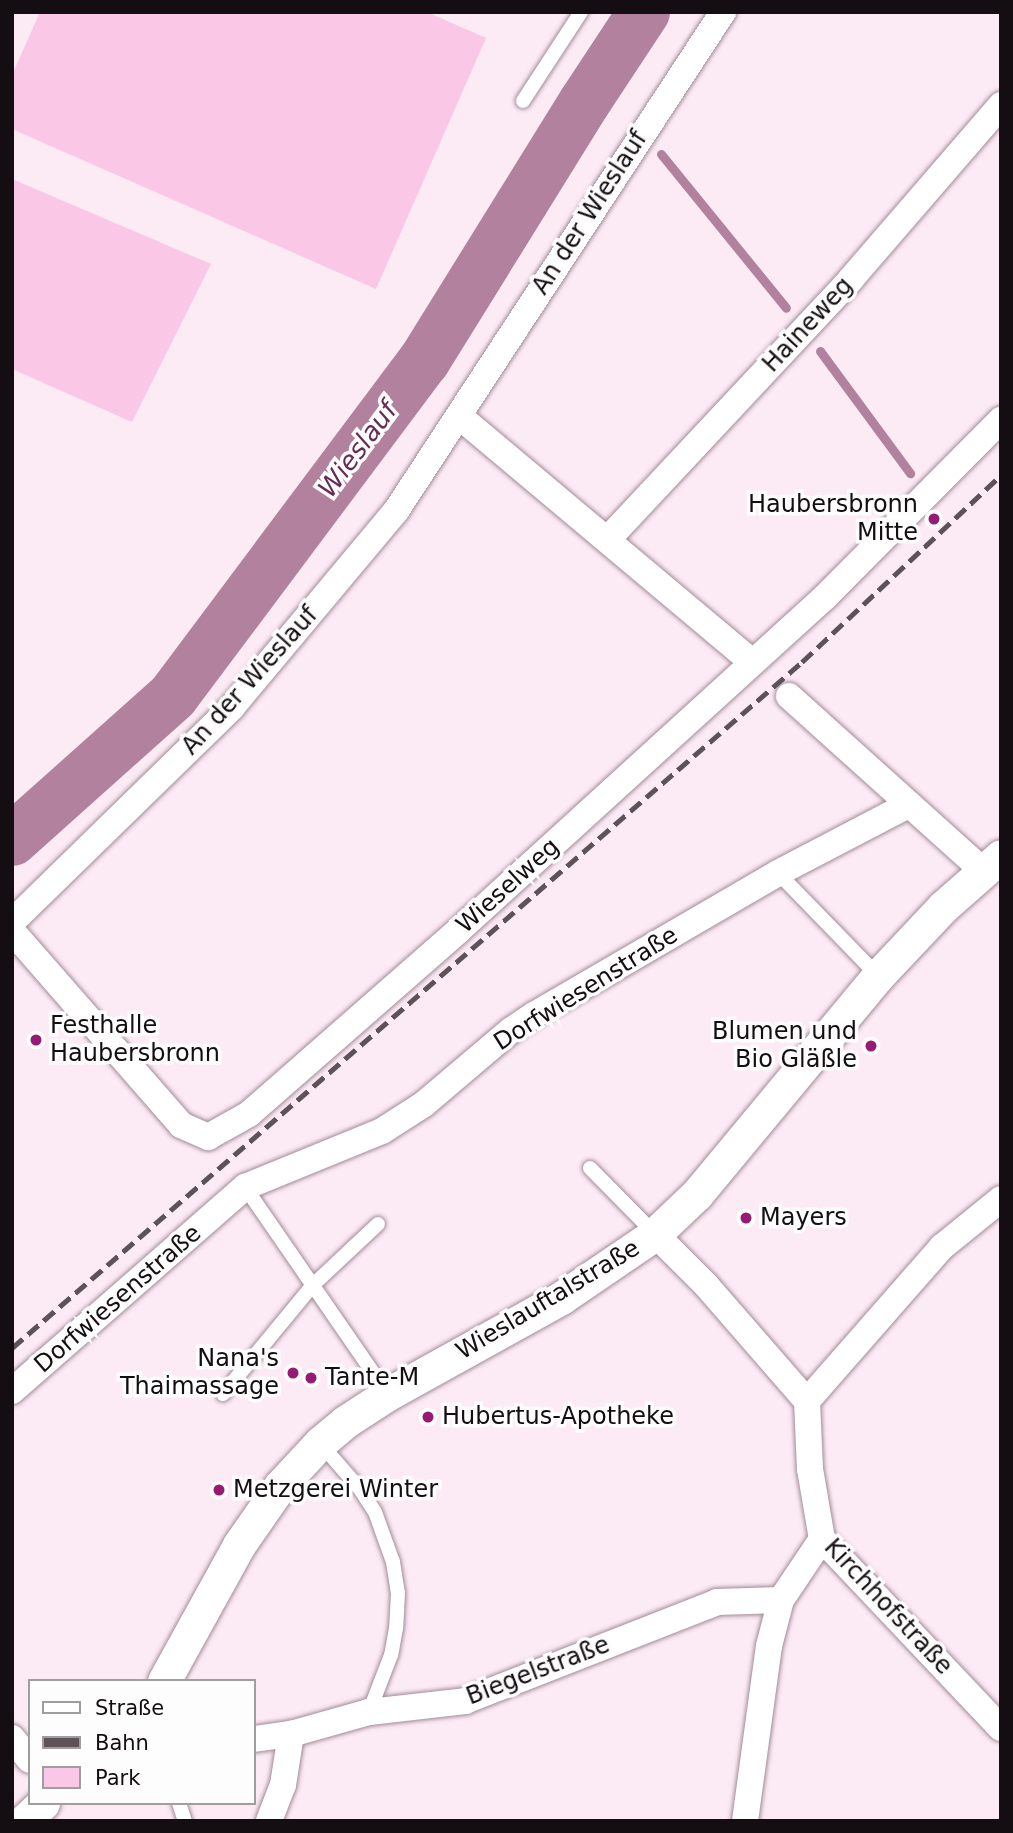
<!DOCTYPE html>
<meta charset="utf-8">
<style>
body{margin:0}
#map{position:relative;width:1013px;height:1833px;overflow:hidden;background:#fceaf5;font-family:"DejaVu Sans",sans-serif}
div>[style]{position:absolute}
.green>*{inset:0;background:#fac7e6}
.stream>*{height:9px;margin:-4.5px;padding:0 4.5px;transform-origin:4.5px;border-radius:4.5px;background:#b1819e}
.river>*{height:52px;margin:-26px;padding:0 26px;transform-origin:26px;border-radius:26px;background:#b1819e}
.roads{filter:drop-shadow(0 0 2px #a18c98) drop-shadow(0 0 2px #a18c98)}
.service>*{height:14px;margin:-7px;padding:0 7px;transform-origin:7px;border-radius:7px;background:#fff}
.minor>*{height:26px;margin:-13px;padding:0 13px;transform-origin:13px;border-radius:13px;background:#fff}
.tertiary>*{height:33px;margin:-16.5px;padding:0 16.5px;transform-origin:16.5px;border-radius:16.5px;background:#fff}
.rail>*{height:5px;margin-top:-2.5px;transform-origin:0;background:repeating-linear-gradient(90deg,#5c5258 0 14px,transparent 0 21px)}
.dots>*{width:19px;height:19px;translate:-50% -50%;box-sizing:border-box;border:4px solid #fdfdfd;border-radius:50%}
span{translate:-50% -50%;white-space:nowrap;text-align:center;line-height:1.15;-webkit-text-stroke:7px #fdfdfd;paint-order:stroke}
.street-label{font-size:24px;color:#140d11}
.poi-label{font-size:24px;color:#140d11}
.right{translate:-100% -50%;text-align:right}
.left{translate:0 -50%;text-align:left}
.water-label{font-size:26px;color:#672b54;font-style:italic}
.frame{position:absolute;inset:0;border:14px solid #140d11;pointer-events:none}
.legend{position:absolute;left:28px;top:1679px;width:228px;height:126px;box-sizing:border-box;background:#fdfdfd;border:2px solid #a09d9f;margin:0;padding:9px 12px;list-style:none;font-size:21px;color:#140d11}
.legend li{display:flex;align-items:center;gap:14px;height:35px}
.legend b{width:35px;border:2px solid #a09d9f}
</style>
<div id="map">
<div class="green">
<div style="clip-path:polygon(40px 12px,427px 12px,486px 38px,376px 289px,12px 129px,12px 75px)"></div>
<div style="clip-path:polygon(12px 179px,211px 264px,132px 422px,12px 369px)"></div>
</div>
<div class="stream">
<div style="left:661px;top:154px;width:198px;rotate:50.9deg"></div>
<div style="left:820px;top:351px;width:152px;rotate:53.6deg"></div>
</div>
<div class="river">
<div style="left:12px;top:840px;width:216px;rotate:-41.8deg"></div>
<div style="left:173px;top:696px;width:419px;rotate:-53.2deg"></div>
<div style="left:424px;top:361px;width:304px;rotate:-58.2deg"></div>
<div style="left:584px;top:103px;width:109px;rotate:-56.6deg"></div>
</div>
<div class="roads">
<div class="service">
<div style="left:523px;top:101px;width:106px;rotate:-56.9deg"></div>
<div style="left:778px;top:873px;width:144px;rotate:45.8deg"></div>
<div style="left:590px;top:1168px;width:93px;rotate:45.4deg"></div>
<div style="left:245px;top:1187px;width:252px;rotate:55.4deg"></div>
<div style="left:223px;top:1394px;width:141px;rotate:-50.5deg"></div>
<div style="left:313px;top:1285px;width:89px;rotate:-43.2deg"></div>
<div style="left:320px;top:1443px;width:61px;rotate:49deg"></div>
<div style="left:360px;top:1489px;width:27px;rotate:57deg"></div>
<div style="left:375px;top:1512px;width:53px;rotate:70.2deg"></div>
<div style="left:393px;top:1562px;width:31px;rotate:81deg"></div>
<div style="left:398px;top:1593px;width:35px;rotate:93deg"></div>
<div style="left:396px;top:1628px;width:27px;rotate:100deg"></div>
<div style="left:391px;top:1655px;width:61px;rotate:111.1deg"></div>
<div style="left:179px;top:1803px;width:19px;rotate:72deg"></div>
</div>
<div class="minor">
<div style="left:459px;top:416px;width:383px;rotate:40deg"></div>
<div style="left:608px;top:539px;width:356px;rotate:-46.9deg"></div>
<div style="left:851px;top:279px;width:230px;rotate:-49.2deg"></div>
<div style="left:789px;top:696px;width:260px;rotate:42deg"></div>
<div style="left:12px;top:922px;width:308px;rotate:-44.3deg"></div>
<div style="left:232px;top:707px;width:256px;rotate:-50.1deg"></div>
<div style="left:396px;top:511px;width:597px;rotate:-56.76deg"></div>
<div style="left:12px;top:931px;width:257px;rotate:48.9deg"></div>
<div style="left:181px;top:1125px;width:30px;rotate:24deg"></div>
<div style="left:208px;top:1137px;width:47px;rotate:-29.3deg"></div>
<div style="left:249px;top:1114px;width:278px;rotate:-41.2deg"></div>
<div style="left:458px;top:931px;width:496px;rotate:-42.3deg"></div>
<div style="left:825px;top:597px;width:250px;rotate:-45.2deg"></div>
<div style="left:655px;top:1234px;width:72px;rotate:45deg"></div>
<div style="left:706px;top:1285px;width:154px;rotate:49deg"></div>
<div style="left:807px;top:1401px;width:68px;rotate:87.5deg"></div>
<div style="left:810px;top:1469px;width:71px;rotate:80.3deg"></div>
<div style="left:822px;top:1539px;width:260px;rotate:46.6deg"></div>
<div style="left:12px;top:1391px;width:310px;rotate:-41.2deg"></div>
<div style="left:245px;top:1187px;width:148px;rotate:-22.2deg"></div>
<div style="left:382px;top:1131px;width:50px;rotate:-32.7deg"></div>
<div style="left:424px;top:1104px;width:113px;rotate:-40.3deg"></div>
<div style="left:510px;top:1031px;width:29px;rotate:-34deg"></div>
<div style="left:534px;top:1015px;width:282px;rotate:-30.2deg"></div>
<div style="left:778px;top:873px;width:147px;rotate:-27.6deg"></div>
<div style="left:807px;top:1401px;width:205px;rotate:-48.8deg"></div>
<div style="left:942px;top:1247px;width:76px;rotate:-39.1deg"></div>
<div style="left:12px;top:1738px;width:28px;rotate:51deg"></div>
<div style="left:254px;top:1739px;width:37px;rotate:-8deg"></div>
<div style="left:269px;top:1821px;width:39px;rotate:-69deg"></div>
<div style="left:283px;top:1785px;width:52px;rotate:-81.1deg"></div>
<div style="left:291px;top:1734px;width:81px;rotate:-15.8deg"></div>
<div style="left:369px;top:1712px;width:97px;rotate:-6.5deg"></div>
<div style="left:465px;top:1701px;width:271px;rotate:-21.4deg"></div>
<div style="left:717px;top:1602px;width:64px;rotate:-1.8deg"></div>
<div style="left:745px;top:1821px;width:177px;rotate:-82.2deg"></div>
<div style="left:769px;top:1646px;width:48px;rotate:-75.4deg"></div>
<div style="left:781px;top:1600px;width:73px;rotate:-56.1deg"></div>
</div>
<div class="tertiary">
<div style="left:164px;top:1681px;width:155px;rotate:-61.1deg"></div>
<div style="left:239px;top:1545px;width:72px;rotate:-55.2deg"></div>
<div style="left:280px;top:1486px;width:59px;rotate:-47.1deg"></div>
<div style="left:320px;top:1443px;width:33px;rotate:-40deg"></div>
<div style="left:345px;top:1422px;width:51px;rotate:-33.1deg"></div>
<div style="left:388px;top:1394px;width:198px;rotate:-29deg"></div>
<div style="left:561px;top:1298px;width:114px;rotate:-34.2deg"></div>
<div style="left:655px;top:1234px;width:58px;rotate:-43.6deg"></div>
<div style="left:697px;top:1194px;width:283px;rotate:-50.3deg"></div>
<div style="left:878px;top:976px;width:95px;rotate:-46.7deg"></div>
<div style="left:943px;top:907px;width:77px;rotate:-41.3deg"></div>
<div style="left:24px;top:1821px;width:26px;rotate:-43deg"></div>
</div>
</div>
<div class="rail">
<div style="left:12px;top:1348px;width:1046px;rotate:-40.97deg"></div>
<div style="left:802px;top:662px;width:273px;rotate:-43.2deg"></div>
</div>
<div class="dots">
<div style="left:934px;top:519px;background:#961b75"></div>
<div style="left:36px;top:1040px;background:#961b75"></div>
<div style="left:871px;top:1046px;background:#961b75"></div>
<div style="left:746px;top:1218px;background:#961b75"></div>
<div style="left:293px;top:1373px;background:#961b75"></div>
<div style="left:311px;top:1378px;background:#961b75"></div>
<div style="left:428px;top:1417px;background:#961b75"></div>
<div style="left:219px;top:1490px;background:#961b75"></div>
</div>
<div class="street-label">
<span style="left:590px;top:213px;rotate:-57deg">An der Wieslauf</span>
<span style="left:808px;top:325px;rotate:-47deg">Haineweg</span>
<span style="left:250px;top:681px;rotate:-48deg">An der Wieslauf</span>
<span style="left:508px;top:886px;rotate:-42deg">Wieselweg</span>
<span style="left:586px;top:989px;rotate:-32deg">Dorfwiesenstraße</span>
<span style="left:118px;top:1299px;rotate:-41deg">Dorfwiesenstraße</span>
<span style="left:548px;top:1300px;rotate:-31deg">Wieslauftalstraße</span>
<span style="left:888px;top:1607px;rotate:47deg">Kirchhofstraße</span>
<span style="left:538px;top:1671px;rotate:-21deg">Biegelstraße</span>
</div>
<div class="poi-label">
<span class="right" style="left:918px;top:519px">Haubersbronn<br>Mitte</span>
<span class="left" style="left:50px;top:1040px">Festhalle<br>Haubersbronn</span>
<span class="right" style="left:857px;top:1046px">Blumen und<br>Bio Gläßle</span>
<span class="left" style="left:760px;top:1218px">Mayers</span>
<span class="right" style="left:279px;top:1373px">Nana's<br>Thaimassage</span>
<span class="left" style="left:325px;top:1378px">Tante-M</span>
<span class="left" style="left:442px;top:1417px">Hubertus-Apotheke</span>
<span class="left" style="left:233px;top:1490px">Metzgerei Winter</span>
</div>
<div class="water-label">
<span style="left:358px;top:450px;rotate:-53deg">Wieslauf</span>
</div>
<div class="frame"></div>
<ul class="legend">
<li><b style="height:9px;background:#fff"></b>Straße</li>
<li><b style="height:9px;background:#5c5258"></b>Bahn</li>
<li><b style="height:19px;background:#fac7e6"></b>Park</li>
</ul>
</div>
